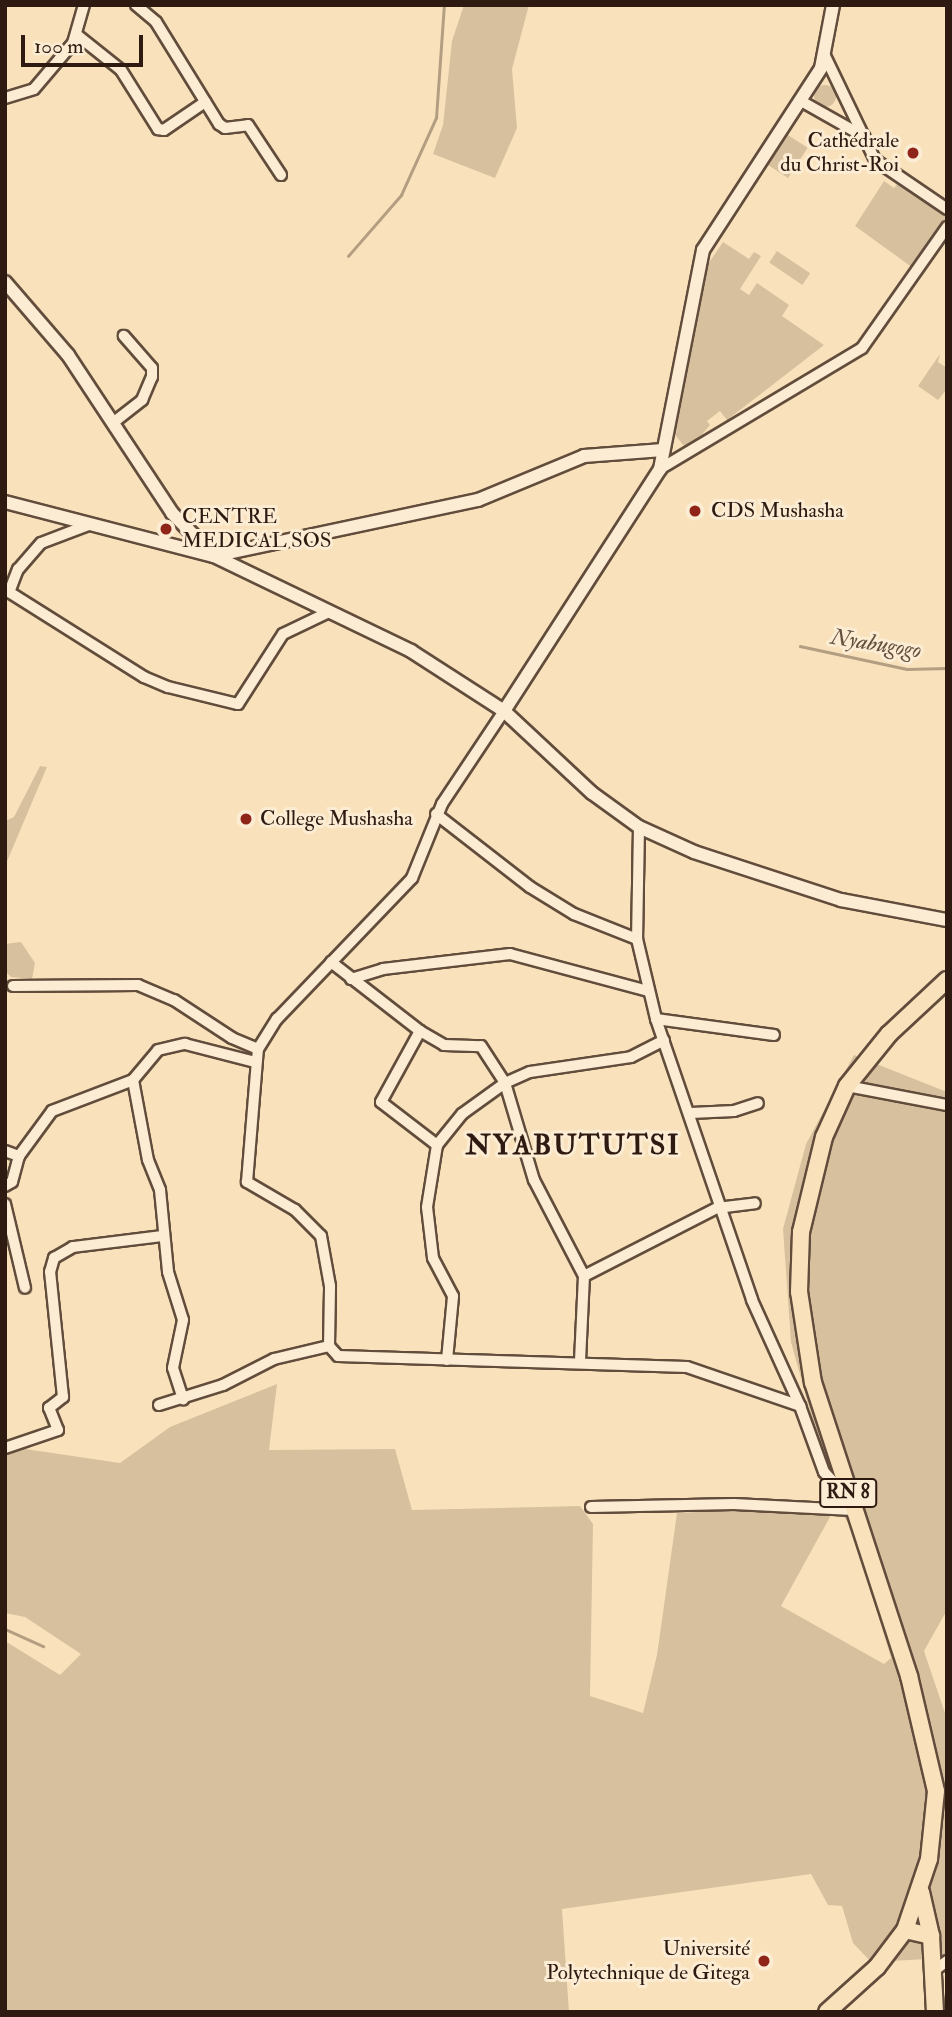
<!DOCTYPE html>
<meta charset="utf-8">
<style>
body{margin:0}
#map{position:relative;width:952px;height:2017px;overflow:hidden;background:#f9e2bb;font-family:"IM FELL Double Pica",serif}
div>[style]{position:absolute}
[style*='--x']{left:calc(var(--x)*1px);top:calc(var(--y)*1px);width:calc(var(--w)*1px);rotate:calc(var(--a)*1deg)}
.green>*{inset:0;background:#d7c09e;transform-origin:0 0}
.round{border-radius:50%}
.stream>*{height:2.5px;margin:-1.25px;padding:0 1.25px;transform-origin:1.25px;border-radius:1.25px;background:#b49e81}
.roads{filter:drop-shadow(2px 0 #624c3c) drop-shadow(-2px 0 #624c3c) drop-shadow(0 2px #624c3c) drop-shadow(0 -2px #624c3c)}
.minor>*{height:10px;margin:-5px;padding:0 5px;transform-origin:5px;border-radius:5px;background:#fbecd3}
.tertiary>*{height:12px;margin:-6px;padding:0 6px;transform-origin:6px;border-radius:6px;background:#fbecd3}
.primary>*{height:16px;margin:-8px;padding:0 8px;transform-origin:8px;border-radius:8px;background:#f9e2bb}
.dots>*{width:19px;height:19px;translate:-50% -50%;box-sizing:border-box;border:4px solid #fbecd3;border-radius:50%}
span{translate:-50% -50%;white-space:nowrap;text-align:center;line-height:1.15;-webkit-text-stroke:6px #fbecd3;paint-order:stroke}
.shield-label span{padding:2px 5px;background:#fbecd3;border:2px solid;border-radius:5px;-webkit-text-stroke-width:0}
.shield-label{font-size:19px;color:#2f1a11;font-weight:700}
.poi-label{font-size:21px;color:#2f1a11}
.right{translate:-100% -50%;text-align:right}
.left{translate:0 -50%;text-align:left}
.water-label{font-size:23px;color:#644f3e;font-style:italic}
.district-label{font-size:28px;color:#2f1a11;font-weight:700;letter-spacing:2px}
.frame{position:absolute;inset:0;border:7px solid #2f1a11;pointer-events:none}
.scale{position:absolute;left:21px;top:35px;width:122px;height:32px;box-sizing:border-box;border:4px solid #2f1a11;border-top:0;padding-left:9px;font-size:21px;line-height:24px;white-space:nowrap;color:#2f1a11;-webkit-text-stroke:5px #fbecd3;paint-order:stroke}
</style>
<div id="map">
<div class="green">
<i style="clip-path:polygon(464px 5px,529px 5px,512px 69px,517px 128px,495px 178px,433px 154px,443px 125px,452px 41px)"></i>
<i class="round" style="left:814px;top:85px;width:22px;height:22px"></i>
<i style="left:785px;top:133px;width:27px;height:36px;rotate:33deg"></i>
<i style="clip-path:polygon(884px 181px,894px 188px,898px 183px,947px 215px,913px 268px,855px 226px)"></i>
<i style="clip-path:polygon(723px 242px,749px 259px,754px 252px,761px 256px,740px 289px,749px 295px,757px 283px,789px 305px,782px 316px,824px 345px,727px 420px,720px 411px,707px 421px,710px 425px,694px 444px,683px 445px,673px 432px,706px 267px)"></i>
<i style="left:777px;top:251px;width:40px;height:14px;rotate:34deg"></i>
<i style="clip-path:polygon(940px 354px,938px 362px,947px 368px,947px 389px,938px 400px,918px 386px)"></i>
<i style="clip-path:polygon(40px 766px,47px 767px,5px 866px,5px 821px,14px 817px)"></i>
<i style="clip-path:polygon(21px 942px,35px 963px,32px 979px,11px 977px,5px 971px,5px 944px)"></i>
<i style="clip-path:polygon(evenodd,854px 1055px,947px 1092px,947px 1610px,924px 1651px,947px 1719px,947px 1958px,871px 1962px,853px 1943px,842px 1906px,828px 1905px,811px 1874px,562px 1909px,569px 2012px,5px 2012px,5px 1641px,60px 1675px,81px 1654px,25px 1617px,5px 1613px,5px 1446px,120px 1463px,170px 1427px,277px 1384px,269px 1450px,395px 1449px,412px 1510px,580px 1506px,593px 1524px,590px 1696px,643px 1713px,657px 1655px,677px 1513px,836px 1505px,791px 1342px,783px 1229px,806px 1144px,854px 1055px,836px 1506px,852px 1528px,891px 1658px,884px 1664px,781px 1606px,836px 1506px)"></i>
</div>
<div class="stream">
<i style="--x:348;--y:256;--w:81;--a:-49"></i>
<i style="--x:401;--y:195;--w:85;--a:-65.6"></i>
<i style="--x:436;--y:118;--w:113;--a:-86"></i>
<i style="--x:800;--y:646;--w:109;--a:12.1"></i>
<i style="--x:907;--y:669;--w:40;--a:-1.4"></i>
<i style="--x:5;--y:1629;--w:42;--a:24.1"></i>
</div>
<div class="roads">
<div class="minor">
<i style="--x:136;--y:5;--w:26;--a:40"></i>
<i style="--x:156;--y:22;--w:120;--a:58.3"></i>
<i style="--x:219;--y:124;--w:7;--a:34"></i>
<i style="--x:225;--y:128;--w:23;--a:-7"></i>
<i style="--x:248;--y:125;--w:60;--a:56.6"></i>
<i style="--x:77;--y:35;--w:56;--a:38.5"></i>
<i style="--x:121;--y:70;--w:70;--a:57.9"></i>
<i style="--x:158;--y:129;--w:6;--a:9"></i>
<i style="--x:164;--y:130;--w:50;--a:-34.3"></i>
<i style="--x:825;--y:56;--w:115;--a:64.3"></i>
<i style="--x:875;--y:160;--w:87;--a:34.2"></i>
<i style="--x:5;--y:98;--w:30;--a:-17"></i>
<i style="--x:34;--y:89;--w:60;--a:-49.7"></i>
<i style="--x:73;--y:43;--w:40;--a:-74"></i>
<i style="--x:801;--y:101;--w:73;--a:29.4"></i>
<i style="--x:114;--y:422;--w:36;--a:-38"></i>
<i style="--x:142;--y:400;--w:25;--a:-67"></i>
<i style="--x:152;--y:377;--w:9;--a:-90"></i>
<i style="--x:152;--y:368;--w:43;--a:-131.2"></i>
<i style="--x:660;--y:469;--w:235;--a:-30.9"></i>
<i style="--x:862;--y:348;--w:148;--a:-54.9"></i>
<i style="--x:91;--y:524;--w:53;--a:159.2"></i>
<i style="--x:41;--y:543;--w:35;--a:131"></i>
<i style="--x:18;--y:569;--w:25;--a:111"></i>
<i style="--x:9;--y:592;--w:160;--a:32.2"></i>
<i style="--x:144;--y:677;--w:26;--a:23"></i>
<i style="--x:168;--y:687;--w:72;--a:13.7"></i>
<i style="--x:238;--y:704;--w:83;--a:-57.3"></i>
<i style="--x:283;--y:634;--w:51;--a:-25.6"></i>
<i style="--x:436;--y:814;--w:119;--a:37.8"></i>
<i style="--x:530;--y:887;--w:52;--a:31.5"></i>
<i style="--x:574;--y:914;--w:68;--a:21.6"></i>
<i style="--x:639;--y:827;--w:112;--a:91"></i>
<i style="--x:637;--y:939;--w:82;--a:76.6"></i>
<i style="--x:656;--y:1019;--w:297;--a:71.1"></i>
<i style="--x:752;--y:1300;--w:116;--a:65.6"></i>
<i style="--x:331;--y:962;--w:113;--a:37.8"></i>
<i style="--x:420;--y:1031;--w:81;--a:118.8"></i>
<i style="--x:381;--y:1102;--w:71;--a:37.5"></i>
<i style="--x:351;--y:979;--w:34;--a:-17"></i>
<i style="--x:383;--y:969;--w:128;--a:-6.7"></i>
<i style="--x:510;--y:954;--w:143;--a:15"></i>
<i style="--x:13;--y:986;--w:125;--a:-0.5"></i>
<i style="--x:138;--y:985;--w:39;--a:23"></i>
<i style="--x:174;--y:1000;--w:69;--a:33.2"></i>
<i style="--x:232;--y:1038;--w:28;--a:23"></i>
<i style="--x:656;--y:1019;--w:119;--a:7.7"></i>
<i style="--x:420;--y:1031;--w:28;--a:30"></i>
<i style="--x:444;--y:1045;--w:37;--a:2"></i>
<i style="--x:481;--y:1046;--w:44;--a:57"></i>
<i style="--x:505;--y:1083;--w:101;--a:73.4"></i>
<i style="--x:534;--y:1180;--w:108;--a:62.5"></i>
<i style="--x:584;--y:1276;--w:85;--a:92.7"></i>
<i style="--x:133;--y:1080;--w:81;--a:79.4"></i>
<i style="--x:148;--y:1160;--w:32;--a:68"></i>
<i style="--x:160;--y:1190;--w:82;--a:84.4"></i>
<i style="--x:168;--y:1272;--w:50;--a:72.6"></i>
<i style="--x:183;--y:1320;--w:49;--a:101.8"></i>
<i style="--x:173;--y:1368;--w:33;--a:72"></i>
<i style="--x:847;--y:1086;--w:102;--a:10.8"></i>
<i style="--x:691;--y:1113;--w:43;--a:-2.7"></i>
<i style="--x:734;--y:1111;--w:25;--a:-18"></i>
<i style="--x:5;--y:1151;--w:15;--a:20"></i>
<i style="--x:5;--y:1186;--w:8;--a:-30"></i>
<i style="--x:12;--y:1182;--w:27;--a:-75"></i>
<i style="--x:19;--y:1156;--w:56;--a:-53.7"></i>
<i style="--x:52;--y:1111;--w:87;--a:-20.9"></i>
<i style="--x:133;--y:1080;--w:39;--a:-50"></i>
<i style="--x:158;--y:1050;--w:28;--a:-13"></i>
<i style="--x:185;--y:1044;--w:72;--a:14.4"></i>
<i style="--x:5;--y:1204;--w:86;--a:76.6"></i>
<i style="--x:584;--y:1276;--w:149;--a:-27.1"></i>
<i style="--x:717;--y:1208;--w:38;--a:-7"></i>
<i style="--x:329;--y:1346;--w:13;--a:48"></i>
<i style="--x:338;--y:1356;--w:349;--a:1.8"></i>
<i style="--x:687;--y:1367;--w:120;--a:19"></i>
<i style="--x:800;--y:1406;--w:70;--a:70"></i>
<i style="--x:824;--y:1472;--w:38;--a:47"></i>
<i style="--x:447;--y:1360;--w:64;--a:-84.6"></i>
<i style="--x:453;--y:1296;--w:43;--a:-117.8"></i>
<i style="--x:433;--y:1258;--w:51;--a:-96.7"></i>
<i style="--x:427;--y:1207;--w:63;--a:-80.8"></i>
<i style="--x:437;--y:1145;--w:40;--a:-51"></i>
<i style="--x:462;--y:1114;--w:53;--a:-35.8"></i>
<i style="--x:505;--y:1083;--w:27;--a:-24"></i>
<i style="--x:530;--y:1072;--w:102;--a:-8.4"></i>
<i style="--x:631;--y:1057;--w:37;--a:-27"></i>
<i style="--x:159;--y:1405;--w:67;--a:-17.4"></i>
<i style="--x:223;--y:1385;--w:57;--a:-27"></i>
<i style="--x:274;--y:1359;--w:57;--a:-13.3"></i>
<i style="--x:329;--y:1346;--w:60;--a:-89"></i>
<i style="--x:330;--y:1286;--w:51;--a:-100.2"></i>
<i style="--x:321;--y:1236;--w:37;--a:-135"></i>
<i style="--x:295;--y:1210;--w:56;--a:-149.7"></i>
<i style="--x:247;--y:1182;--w:133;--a:-85.3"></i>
<i style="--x:258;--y:1049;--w:36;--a:-58"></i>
<i style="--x:277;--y:1019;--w:195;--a:-46.2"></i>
<i style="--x:412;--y:878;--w:80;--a:-67.9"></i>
<i style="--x:442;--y:804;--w:112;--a:-56.3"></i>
<i style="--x:5;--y:1448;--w:56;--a:-18.8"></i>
<i style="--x:58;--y:1430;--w:24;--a:-112"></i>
<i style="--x:49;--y:1408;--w:18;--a:-38"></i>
<i style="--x:63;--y:1397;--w:126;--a:-95.9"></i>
<i style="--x:50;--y:1272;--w:15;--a:-74"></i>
<i style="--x:54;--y:1258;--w:22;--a:-30"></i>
<i style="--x:73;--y:1247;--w:91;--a:-7"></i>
<i style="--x:591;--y:1507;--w:143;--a:-1.2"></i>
<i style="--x:734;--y:1504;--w:119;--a:2.9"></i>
<i style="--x:935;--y:1970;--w:15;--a:-37"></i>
</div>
<div class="tertiary">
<i style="--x:5;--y:282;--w:96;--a:49.2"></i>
<i style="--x:68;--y:355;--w:189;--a:56.6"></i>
<i style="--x:172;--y:513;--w:60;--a:45.7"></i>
<i style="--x:214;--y:556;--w:270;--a:-12"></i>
<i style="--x:478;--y:500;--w:115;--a:-22.5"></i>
<i style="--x:584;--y:456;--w:79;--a:-4.3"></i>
<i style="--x:5;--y:502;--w:216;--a:14.5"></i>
<i style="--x:214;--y:556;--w:219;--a:25.7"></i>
<i style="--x:411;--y:651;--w:111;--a:32.8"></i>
<i style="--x:504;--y:711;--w:120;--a:43"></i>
<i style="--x:592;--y:793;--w:58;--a:35.9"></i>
<i style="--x:639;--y:827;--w:60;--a:24.4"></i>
<i style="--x:694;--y:852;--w:155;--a:18.1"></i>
<i style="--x:841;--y:900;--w:108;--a:10.7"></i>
<i style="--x:504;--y:711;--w:288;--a:-57.2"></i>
<i style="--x:660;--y:469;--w:223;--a:-78.9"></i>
<i style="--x:703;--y:250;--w:217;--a:-57"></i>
<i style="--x:821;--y:68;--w:64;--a:-79.2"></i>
</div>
<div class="primary">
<i style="--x:921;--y:1892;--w:45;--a:77.2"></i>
<i style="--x:905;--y:1930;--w:27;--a:13"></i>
<i style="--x:931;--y:1936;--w:76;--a:87"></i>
<i style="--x:827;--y:2012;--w:67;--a:-42"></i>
<i style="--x:877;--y:1967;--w:46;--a:-52.9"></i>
<i style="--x:905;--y:1930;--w:75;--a:-71.3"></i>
<i style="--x:929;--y:1859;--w:68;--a:-84.1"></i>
<i style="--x:936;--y:1791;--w:118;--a:-103.2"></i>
<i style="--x:909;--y:1676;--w:308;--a:-108.1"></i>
<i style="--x:813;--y:1383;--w:92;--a:-98.7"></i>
<i style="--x:799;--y:1292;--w:60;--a:-88.1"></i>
<i style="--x:801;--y:1232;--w:98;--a:-76.4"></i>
<i style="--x:824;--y:1137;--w:56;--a:-65.7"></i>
<i style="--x:847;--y:1086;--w:67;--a:-51.1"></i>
<i style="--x:889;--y:1034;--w:79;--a:-43"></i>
</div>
</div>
<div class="dots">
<i style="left:913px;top:153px;background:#8f2418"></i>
<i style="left:695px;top:511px;background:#8f2418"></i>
<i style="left:166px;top:529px;background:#8f2418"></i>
<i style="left:246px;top:819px;background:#8f2418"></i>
<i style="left:764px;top:1961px;background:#8f2418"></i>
</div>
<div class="shield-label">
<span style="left:848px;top:1493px">RN 8</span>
</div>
<div class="poi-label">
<span class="right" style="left:899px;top:153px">Cathédrale<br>du Christ-Roi</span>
<span class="left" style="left:711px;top:511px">CDS Mushasha</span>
<span class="left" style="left:182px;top:529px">CENTRE<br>MEDICAL SOS</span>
<span class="left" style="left:260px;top:819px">College Mushasha</span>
<span class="right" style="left:750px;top:1961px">Université<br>Polytechnique de Gitega</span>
</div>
<div class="water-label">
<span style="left:876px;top:644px;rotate:9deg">Nyabugogo</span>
</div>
<div class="district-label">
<span style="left:573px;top:1146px">NYABUTUTSI</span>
</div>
<div class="frame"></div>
<div class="scale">100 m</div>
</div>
